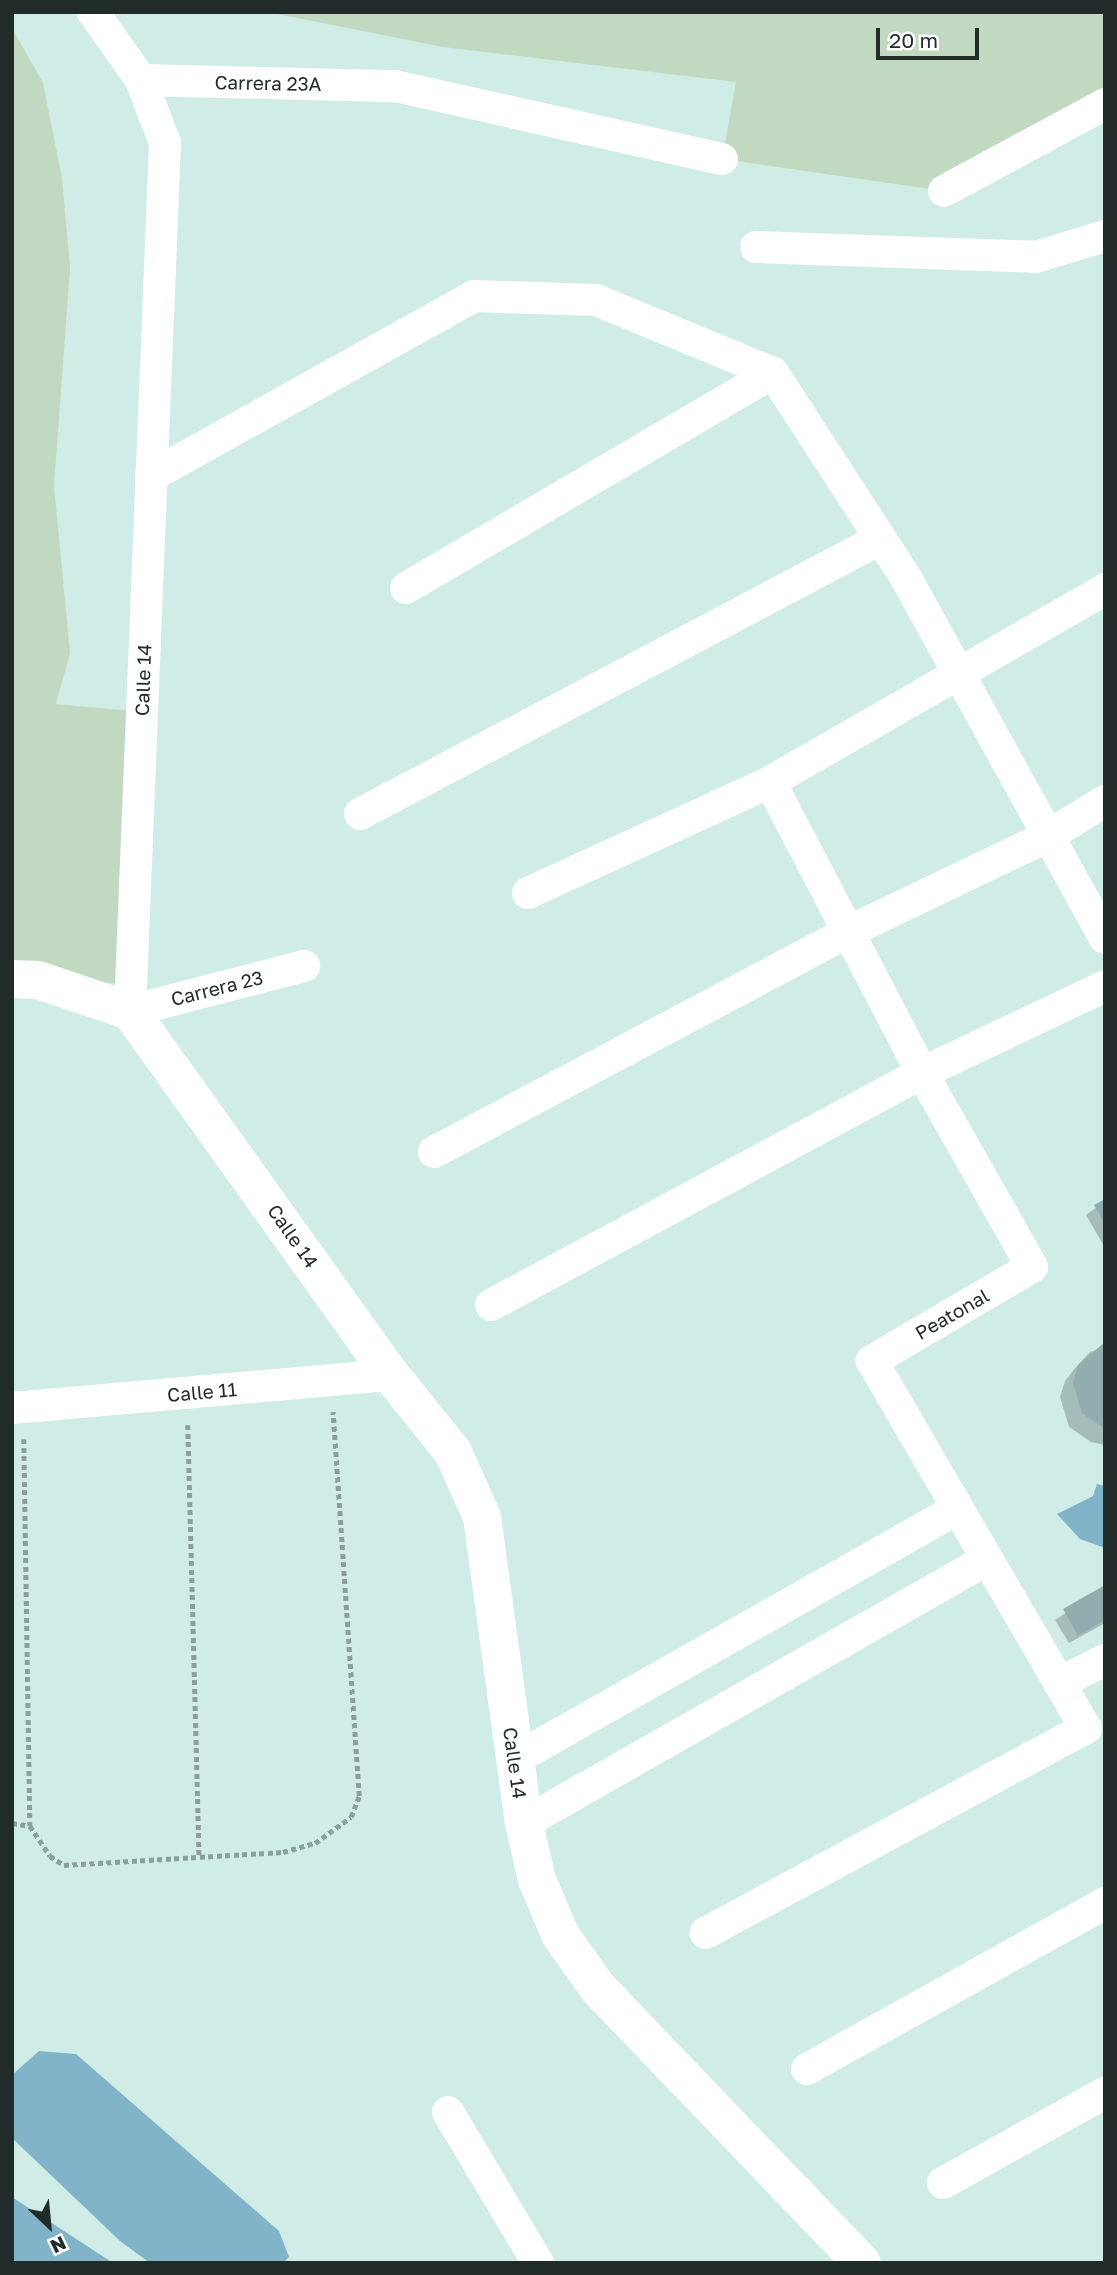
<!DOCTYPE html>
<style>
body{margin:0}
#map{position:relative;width:1117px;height:2275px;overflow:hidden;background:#cfece6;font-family:"Golos Text",sans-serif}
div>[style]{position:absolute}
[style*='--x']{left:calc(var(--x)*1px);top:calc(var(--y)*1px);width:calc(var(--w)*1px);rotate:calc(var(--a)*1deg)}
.green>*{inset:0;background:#c2d9c1}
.water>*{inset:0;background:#81b4c8}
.shadow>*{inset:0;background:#0003}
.building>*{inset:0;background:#91adaf}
.path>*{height:4.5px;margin-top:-2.25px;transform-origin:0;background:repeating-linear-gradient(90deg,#8aa09c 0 5px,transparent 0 8.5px)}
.street>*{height:32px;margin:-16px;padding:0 16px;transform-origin:16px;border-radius:16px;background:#fff}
.secondary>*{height:38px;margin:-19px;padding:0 19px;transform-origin:19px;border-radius:19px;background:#fff}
span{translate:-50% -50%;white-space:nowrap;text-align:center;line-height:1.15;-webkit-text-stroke:7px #fff;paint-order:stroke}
.street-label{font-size:19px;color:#212c2a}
.frame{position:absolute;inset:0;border:14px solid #212c2a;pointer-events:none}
.north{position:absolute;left:14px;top:2191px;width:70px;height:70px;-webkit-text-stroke:5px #fff;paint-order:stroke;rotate:154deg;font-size:19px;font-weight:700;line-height:28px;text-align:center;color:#212c2a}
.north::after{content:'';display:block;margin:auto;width:24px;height:32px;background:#212c2a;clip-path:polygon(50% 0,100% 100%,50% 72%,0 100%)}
.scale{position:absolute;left:876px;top:28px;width:103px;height:32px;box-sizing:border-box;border:4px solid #212c2a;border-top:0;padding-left:9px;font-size:21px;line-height:24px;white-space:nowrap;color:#212c2a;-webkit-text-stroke:5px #fff;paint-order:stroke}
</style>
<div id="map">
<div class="green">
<i style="clip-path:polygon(267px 12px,1105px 12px,1105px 106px,944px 191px,722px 159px,736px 82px,443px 47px)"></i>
<i style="clip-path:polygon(12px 28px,43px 83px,62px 178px,70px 268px,54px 486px,70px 653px,56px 704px,142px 712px,131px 984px,12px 978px)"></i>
</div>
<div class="water">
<i style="clip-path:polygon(1097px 1484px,1105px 1486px,1105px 1548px,1080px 1539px,1057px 1514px,1093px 1496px)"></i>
<i style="clip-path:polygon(39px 2051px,76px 2054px,279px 2231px,289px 2257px,283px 2263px,150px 2263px,120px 2241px,12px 2138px,12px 2075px)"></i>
<i style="clip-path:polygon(12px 2197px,113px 2263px,12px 2263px)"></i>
</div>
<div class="shadow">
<i style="clip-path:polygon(1105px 1201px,1105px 1248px,1086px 1215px)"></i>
<i style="clip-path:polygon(1105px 1347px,1105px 1445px,1091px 1442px,1069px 1427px,1060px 1397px,1065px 1381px,1076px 1367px,1090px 1352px)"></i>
<i style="clip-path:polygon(1105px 1587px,1105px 1623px,1069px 1643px,1055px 1620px)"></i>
</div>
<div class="building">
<i style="clip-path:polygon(1105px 1199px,1105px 1224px,1094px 1205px)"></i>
<i style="clip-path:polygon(1105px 1342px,1105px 1429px,1082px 1413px,1073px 1383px,1078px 1365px)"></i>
<i style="clip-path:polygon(1105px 1585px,1105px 1620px,1078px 1636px,1063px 1609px)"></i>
</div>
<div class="path">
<i style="--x:188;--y:1425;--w:432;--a:88.5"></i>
<i style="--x:24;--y:1439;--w:387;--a:89.1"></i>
<i style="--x:30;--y:1826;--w:36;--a:56"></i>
<i style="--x:50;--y:1856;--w:17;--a:33"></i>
<i style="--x:64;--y:1865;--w:219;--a:-3.4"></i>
<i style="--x:283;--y:1852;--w:33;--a:-16"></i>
<i style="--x:315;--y:1843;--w:44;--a:-35.8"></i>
<i style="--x:351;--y:1817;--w:22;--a:-69"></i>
<i style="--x:359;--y:1796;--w:385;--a:-93.9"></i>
<i style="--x:12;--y:1823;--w:18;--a:9"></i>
</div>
<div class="street">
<i style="--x:93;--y:12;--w:83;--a:54.8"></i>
<i style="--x:141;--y:80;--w:67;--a:69.1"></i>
<i style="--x:165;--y:143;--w:869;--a:92.31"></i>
<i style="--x:130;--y:1011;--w:180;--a:-14.5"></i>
<i style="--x:141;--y:80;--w:254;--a:1.4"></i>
<i style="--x:395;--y:86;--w:335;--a:12.6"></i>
<i style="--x:944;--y:191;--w:183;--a:-28.4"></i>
<i style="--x:756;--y:247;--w:280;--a:2"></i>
<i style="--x:1036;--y:257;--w:72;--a:-16.9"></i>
<i style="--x:151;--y:476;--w:370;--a:-29.1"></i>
<i style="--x:474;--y:296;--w:122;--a:1.9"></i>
<i style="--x:596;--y:300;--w:191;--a:22.4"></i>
<i style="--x:773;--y:373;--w:244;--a:57"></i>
<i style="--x:906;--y:578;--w:411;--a:61.1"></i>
<i style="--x:406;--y:588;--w:425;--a:-30.4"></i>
<i style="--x:770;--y:782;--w:387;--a:-29.9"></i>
<i style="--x:360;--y:814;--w:588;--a:-27.87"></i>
<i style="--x:528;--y:893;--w:266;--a:-24.6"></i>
<i style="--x:770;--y:782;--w:328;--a:62.4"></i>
<i style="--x:922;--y:1073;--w:223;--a:60.4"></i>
<i style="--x:1032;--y:1267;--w:186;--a:149.6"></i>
<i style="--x:872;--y:1361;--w:425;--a:59.8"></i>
<i style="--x:1086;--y:1728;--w:432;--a:151.7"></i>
<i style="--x:434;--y:1152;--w:469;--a:-28"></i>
<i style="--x:848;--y:932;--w:222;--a:-25.6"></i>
<i style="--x:1048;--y:836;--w:67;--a:-31.6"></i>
<i style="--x:491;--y:1305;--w:489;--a:-28.3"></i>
<i style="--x:922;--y:1073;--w:203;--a:-25.4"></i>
<i style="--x:12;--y:1408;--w:380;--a:-5"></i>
<i style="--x:1059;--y:1683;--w:51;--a:-26.6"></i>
<i style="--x:515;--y:1759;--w:508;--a:-29.49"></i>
<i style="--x:524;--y:1823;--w:532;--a:-29.65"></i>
<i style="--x:807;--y:2069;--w:341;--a:-29.1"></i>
<i style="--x:448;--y:2112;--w:176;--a:59.2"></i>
<i style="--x:943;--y:2183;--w:185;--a:-29.1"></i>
</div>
<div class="secondary">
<i style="--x:12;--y:979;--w:26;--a:2"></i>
<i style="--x:38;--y:980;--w:97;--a:18.6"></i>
<i style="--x:130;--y:1011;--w:448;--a:54.4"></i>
<i style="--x:391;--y:1375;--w:99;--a:51.2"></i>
<i style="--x:453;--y:1452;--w:71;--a:66"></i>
<i style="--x:482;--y:1517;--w:309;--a:82.2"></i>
<i style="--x:524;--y:1823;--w:58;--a:77.2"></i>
<i style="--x:537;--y:1880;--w:61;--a:66.8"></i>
<i style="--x:561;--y:1936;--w:64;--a:54.6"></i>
<i style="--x:598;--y:1988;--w:381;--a:46.2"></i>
</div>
<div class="street-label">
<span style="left:268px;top:83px;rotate:1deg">Carrera 23A</span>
<span style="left:143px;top:680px;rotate:-88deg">Calle 14</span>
<span style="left:217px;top:988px;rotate:-14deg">Carrera 23</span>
<span style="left:293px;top:1236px;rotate:55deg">Calle 14</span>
<span style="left:952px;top:1314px;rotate:-30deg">Peatonal</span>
<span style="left:202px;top:1392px;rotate:-5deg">Calle 11</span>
<span style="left:515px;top:1763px;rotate:82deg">Calle 14</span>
</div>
<div class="frame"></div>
<div class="north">N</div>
<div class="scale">20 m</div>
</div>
